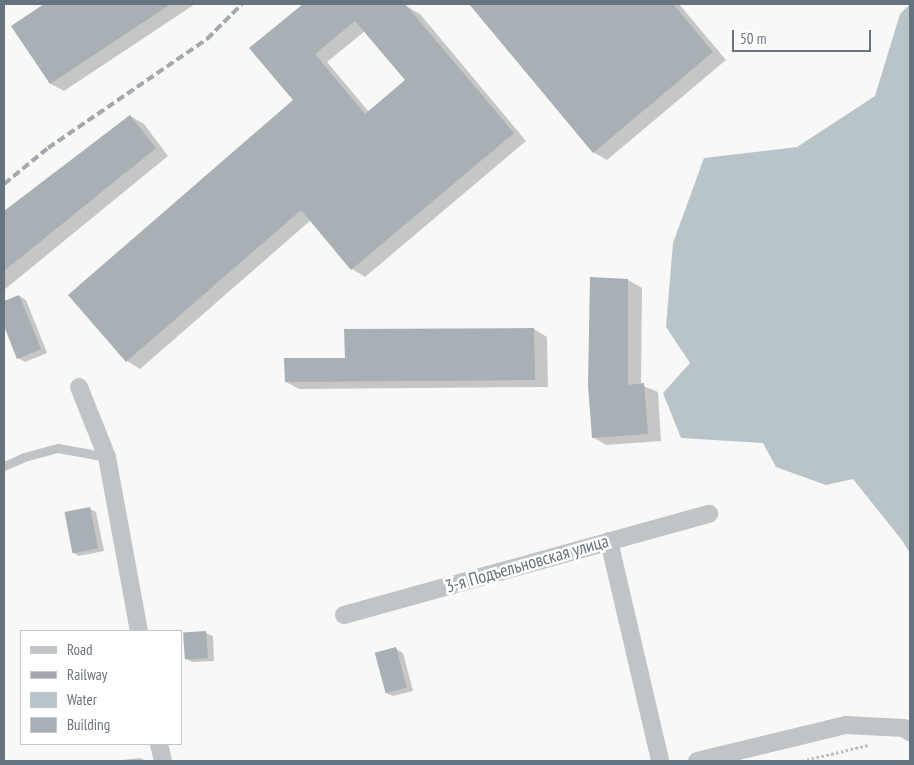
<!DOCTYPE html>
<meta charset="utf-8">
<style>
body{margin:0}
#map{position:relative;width:914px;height:765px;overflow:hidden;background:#f8f8f6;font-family:"PT Sans Narrow",sans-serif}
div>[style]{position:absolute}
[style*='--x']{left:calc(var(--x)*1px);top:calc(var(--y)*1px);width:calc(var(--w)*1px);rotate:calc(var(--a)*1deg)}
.water>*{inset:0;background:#b9c4c8}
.shadow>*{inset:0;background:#0003}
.building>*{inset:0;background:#a8afb5;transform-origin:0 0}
.path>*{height:3px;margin-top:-1.5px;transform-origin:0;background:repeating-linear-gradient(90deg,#babdbf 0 2.5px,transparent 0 5px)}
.lane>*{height:9px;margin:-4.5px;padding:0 4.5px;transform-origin:4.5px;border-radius:4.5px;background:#c0c4c7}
.street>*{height:18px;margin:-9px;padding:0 9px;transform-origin:9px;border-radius:9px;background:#c0c4c7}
.rail>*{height:4px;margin-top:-2px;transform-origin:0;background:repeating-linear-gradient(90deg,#a2a8ad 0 8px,transparent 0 12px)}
span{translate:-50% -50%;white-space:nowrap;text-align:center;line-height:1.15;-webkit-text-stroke:5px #fff;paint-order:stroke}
.street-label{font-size:18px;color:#66747f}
.frame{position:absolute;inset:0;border:5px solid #66747f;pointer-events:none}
.legend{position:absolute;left:20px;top:630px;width:162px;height:115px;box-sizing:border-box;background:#fff;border:1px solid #c2c7cc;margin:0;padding:6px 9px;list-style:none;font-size:15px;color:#66747f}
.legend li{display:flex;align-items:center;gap:10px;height:25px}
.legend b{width:25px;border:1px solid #c2c7cc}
.scale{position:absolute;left:732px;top:30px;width:139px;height:22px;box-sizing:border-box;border:2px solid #66747f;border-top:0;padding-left:6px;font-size:15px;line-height:18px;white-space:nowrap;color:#66747f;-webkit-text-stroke:4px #fff;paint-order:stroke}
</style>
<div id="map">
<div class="water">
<i style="clip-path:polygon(910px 4px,910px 553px,901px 539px,853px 479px,826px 485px,776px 467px,763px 443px,681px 438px,663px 393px,690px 363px,666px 327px,673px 243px,704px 158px,797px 147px,875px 96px,900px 14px)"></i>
</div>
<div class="shadow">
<i style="clip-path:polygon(46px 4px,195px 4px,64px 91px,51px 84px,13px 26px)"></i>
<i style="clip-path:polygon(evenodd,305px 4px,400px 4px,404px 8px,406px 6px,420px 14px,526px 141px,365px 277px,352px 269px,311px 220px,140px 369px,127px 361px,294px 101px,251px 48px,305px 4px,365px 31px,407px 81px,369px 112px,327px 62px,365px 31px)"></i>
<i style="clip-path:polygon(470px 4px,679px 4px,726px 60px,607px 160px,593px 152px)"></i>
<i style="clip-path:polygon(130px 116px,144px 124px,168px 156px,4px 290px,4px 213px)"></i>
<i style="clip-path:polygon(592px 278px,628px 280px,642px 288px,641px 385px,658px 392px,661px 441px,606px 445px,593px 437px)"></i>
<i style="clip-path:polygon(19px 296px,26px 300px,47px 353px,25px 362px,18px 358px,4px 323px,4px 302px)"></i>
<i style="clip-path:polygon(534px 329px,547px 337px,548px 387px,299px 389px,286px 382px,346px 359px)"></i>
<i style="clip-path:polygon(90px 509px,96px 512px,104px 551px,79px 556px,72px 552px)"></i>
<i style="clip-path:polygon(206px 633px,213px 636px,214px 661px,192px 662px,185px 658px,184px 634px)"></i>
<i style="clip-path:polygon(396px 649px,403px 653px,413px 691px,393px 696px,386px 693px)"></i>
<i style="clip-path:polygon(140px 758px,146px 761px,112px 761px)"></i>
</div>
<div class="building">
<i style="clip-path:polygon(44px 4px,171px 4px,50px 84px,11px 26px)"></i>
<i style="clip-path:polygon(evenodd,303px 4px,405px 4px,514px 133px,351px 270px,301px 210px,126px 362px,68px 295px,293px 100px,249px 48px,303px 4px,355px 21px,405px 80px,365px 114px,315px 54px,355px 21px)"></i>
<i style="clip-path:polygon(469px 4px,673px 4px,713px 52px,593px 153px)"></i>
<i style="clip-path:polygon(130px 115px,156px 148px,4px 271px,4px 211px)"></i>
<i style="clip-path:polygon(590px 277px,628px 279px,628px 385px,644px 383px,648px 434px,592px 438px,588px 385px)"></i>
<i style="clip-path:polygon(19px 295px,41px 349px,17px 359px,4px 326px,4px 301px)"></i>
<i style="clip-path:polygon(534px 328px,535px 380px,285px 382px,284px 358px,345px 358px,344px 329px)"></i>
<i style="left:90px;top:507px;width:42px;height:26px;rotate:79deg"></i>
<i style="left:206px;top:631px;width:27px;height:23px;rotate:86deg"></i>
<i style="left:396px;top:647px;width:42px;height:22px;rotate:75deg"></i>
</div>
<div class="path">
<i style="--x:802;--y:761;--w:68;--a:-13.6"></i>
</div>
<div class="lane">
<i style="--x:4;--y:466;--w:22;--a:-24"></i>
<i style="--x:24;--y:457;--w:35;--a:-15"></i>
<i style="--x:58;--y:448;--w:50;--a:10.4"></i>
</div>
<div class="street">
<i style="--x:79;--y:387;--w:75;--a:68.2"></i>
<i style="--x:107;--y:457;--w:177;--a:79.6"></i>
<i style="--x:609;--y:541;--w:226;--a:76.9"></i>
<i style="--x:344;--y:615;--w:379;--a:-15.5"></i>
<i style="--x:159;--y:744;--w:17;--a:77"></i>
<i style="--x:697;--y:761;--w:153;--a:-13.6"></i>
<i style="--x:846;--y:725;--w:58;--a:3"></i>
<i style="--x:904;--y:728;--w:7;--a:34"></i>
</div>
<div class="rail">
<i style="--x:4;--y:184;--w:57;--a:-39.3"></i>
<i style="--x:48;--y:148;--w:193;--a:-34.4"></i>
<i style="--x:207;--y:39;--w:49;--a:-45"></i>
</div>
<div class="street-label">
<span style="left:527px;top:564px;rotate:-16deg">3-я Подъельновская улица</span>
</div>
<div class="frame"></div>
<ul class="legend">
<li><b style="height:6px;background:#c0c4c7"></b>Road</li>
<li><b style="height:6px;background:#a2a8ad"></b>Railway</li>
<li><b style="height:14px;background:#b9c4c8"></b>Water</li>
<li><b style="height:14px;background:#a8afb5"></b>Building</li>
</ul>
<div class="scale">50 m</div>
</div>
